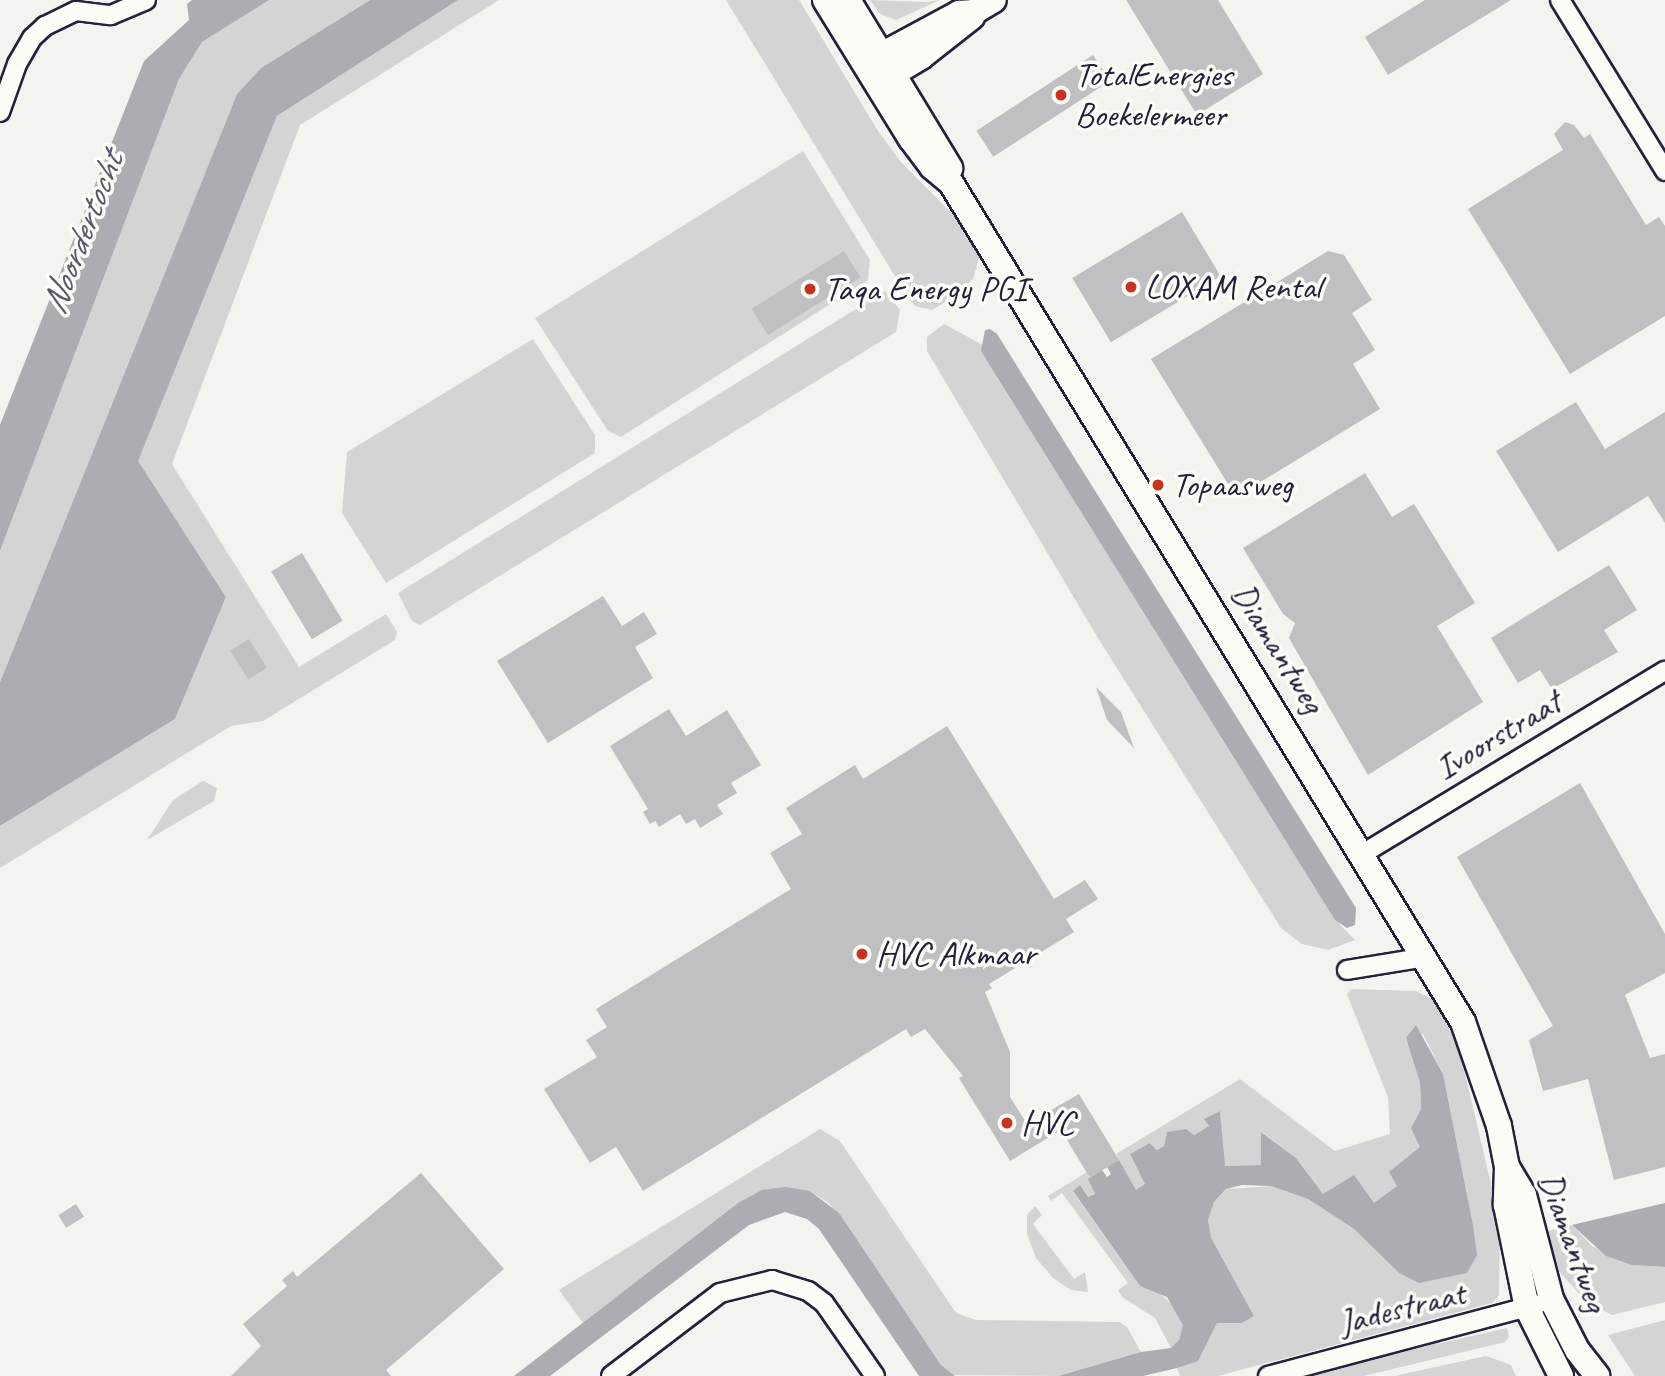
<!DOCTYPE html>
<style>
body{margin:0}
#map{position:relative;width:1665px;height:1376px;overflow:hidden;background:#f4f3ef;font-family:Caveat,sans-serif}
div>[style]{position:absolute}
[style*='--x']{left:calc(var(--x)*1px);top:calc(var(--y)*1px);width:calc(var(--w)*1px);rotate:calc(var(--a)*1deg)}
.green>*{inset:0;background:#d5d4d5}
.water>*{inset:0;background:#acacb2}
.building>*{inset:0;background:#c0bfc2;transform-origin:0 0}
.roads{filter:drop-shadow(2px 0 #22223b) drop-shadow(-2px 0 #22223b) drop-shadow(0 2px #22223b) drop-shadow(0 -2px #22223b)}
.street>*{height:18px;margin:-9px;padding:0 9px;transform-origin:9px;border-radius:9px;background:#fdfcf7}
.secondary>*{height:24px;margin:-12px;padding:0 12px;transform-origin:12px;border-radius:12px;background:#fdfcf7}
.dots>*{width:19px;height:19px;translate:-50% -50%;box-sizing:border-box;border:4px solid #fdfcf7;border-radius:50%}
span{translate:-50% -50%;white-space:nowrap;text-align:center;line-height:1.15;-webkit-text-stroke:7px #fdfcf7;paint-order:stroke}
.poi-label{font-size:35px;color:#22223b}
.left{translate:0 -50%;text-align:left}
.street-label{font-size:35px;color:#22223b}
.water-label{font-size:37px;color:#59596b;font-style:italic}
</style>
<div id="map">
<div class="green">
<i style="clip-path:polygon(269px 0,370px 0,261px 68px,237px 94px,0 682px,0 551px,179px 79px,202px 42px)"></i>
<i style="clip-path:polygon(458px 0,499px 0,300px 125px,172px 464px,299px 667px,386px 614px,397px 632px,395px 640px,263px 721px,231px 726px,0 868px,0 826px,175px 719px,226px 597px,137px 461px,277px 116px)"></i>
<i style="clip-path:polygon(726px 0,799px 0,878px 131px,901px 162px,961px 223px,980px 255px,973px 279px,955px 296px,932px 310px,915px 306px,909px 299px)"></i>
<i style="clip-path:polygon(870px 0,926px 2px,940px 0,896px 20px,880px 14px)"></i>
<i style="clip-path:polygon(803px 151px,870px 260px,868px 280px,621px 437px,608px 431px,535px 318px)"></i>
<i style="clip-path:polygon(885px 291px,900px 310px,896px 332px,420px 625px,412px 621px,398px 593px)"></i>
<i style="clip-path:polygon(944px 324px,981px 344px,1341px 926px,1355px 940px,1328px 950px,1302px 944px,1281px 928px,1101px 643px,927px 351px,927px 337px)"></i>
<i style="clip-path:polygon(533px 339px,595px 435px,595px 453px,386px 583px,342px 513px,347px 452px)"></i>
<i style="clip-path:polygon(203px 781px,217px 788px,214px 801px,147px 840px,173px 800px)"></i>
<i style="clip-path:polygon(1351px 989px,1416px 991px,1438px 1002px,1461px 1057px,1500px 1222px,1499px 1295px,1492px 1303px,1218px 1376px,1180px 1376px,1177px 1368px,1198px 1360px,1217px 1323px,1242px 1323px,1254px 1316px,1210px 1238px,1208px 1220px,1214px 1202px,1227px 1189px,1271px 1186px,1308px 1199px,1354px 1229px,1399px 1273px,1473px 1225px,1443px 1074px,1423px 1034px,1406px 1038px,1420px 1083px,1421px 1109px,1411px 1128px,1421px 1147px,1390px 1172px,1397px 1186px,1374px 1204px,1323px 1194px,1296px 1158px,1262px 1132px,1261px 1165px,1224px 1166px,1220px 1111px,1205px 1119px,1209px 1126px,1194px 1135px,1167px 1133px,1164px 1146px,1157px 1150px,1151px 1143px,1130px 1154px,1146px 1185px,1135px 1191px,1116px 1154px,1240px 1079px,1335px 1151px,1390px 1134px,1388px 1097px,1347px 994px)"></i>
<i style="clip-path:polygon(820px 1129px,840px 1141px,956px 1313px,976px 1320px,1119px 1322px,1127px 1327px,1141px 1352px,1058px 1376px,953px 1375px,941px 1365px,830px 1204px,810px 1191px,738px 1203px,583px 1323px,559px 1290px)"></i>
<i style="clip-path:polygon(1087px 1172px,1095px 1194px,1088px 1197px,1073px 1192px,1140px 1286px,1154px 1289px,1177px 1308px,1183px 1325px,1179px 1340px,1171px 1348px,1155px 1318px,1122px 1297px,1118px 1290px,1128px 1283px,1062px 1193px,1051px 1201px,1048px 1196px)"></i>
<i style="clip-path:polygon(1035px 1206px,1042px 1215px,1033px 1224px,1074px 1279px,1085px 1272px,1088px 1292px,1071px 1290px,1053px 1278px,1036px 1258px,1027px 1234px,1027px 1215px)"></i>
<i style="clip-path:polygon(1572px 1225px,1592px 1246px,1632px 1265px,1665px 1267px,1665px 1302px,1612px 1315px,1587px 1302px,1553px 1265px,1544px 1232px)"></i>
<i style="clip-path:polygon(1665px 1320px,1665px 1376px,1635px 1376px,1608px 1335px)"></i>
<i style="clip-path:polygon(1507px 1328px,1509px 1337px,1505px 1342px,1364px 1376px,1300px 1376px,1394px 1349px,1399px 1353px,1427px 1346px,1436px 1339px,1441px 1343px)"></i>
<i style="clip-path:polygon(1486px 1356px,1511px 1365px,1516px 1376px,1394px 1376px)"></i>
</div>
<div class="water">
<i style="clip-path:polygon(192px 0,269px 0,202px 42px,179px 79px,0 551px,0 425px,144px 61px,189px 20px,187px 4px)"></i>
<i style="clip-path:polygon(370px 0,458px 0,277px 116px,138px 461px,226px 597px,175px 719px,0 826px,0 682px,237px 94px,261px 68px)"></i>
<i style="clip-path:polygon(990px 329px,997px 334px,1356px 908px,1355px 925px,1347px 928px,1335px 920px,981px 351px,985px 330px)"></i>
<i style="clip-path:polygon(1416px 1025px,1443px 1074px,1473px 1225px,1477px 1255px,1467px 1273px,1419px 1283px,1399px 1273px,1354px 1229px,1308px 1199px,1271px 1186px,1242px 1185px,1226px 1189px,1214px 1202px,1208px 1220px,1211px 1238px,1254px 1316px,1242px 1323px,1217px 1323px,1198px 1361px,1177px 1368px,1143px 1376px,1058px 1376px,1141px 1352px,1171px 1348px,1179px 1340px,1183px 1325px,1167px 1297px,1140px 1286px,1073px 1191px,1080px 1185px,1088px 1197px,1095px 1194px,1088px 1179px,1102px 1170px,1107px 1177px,1111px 1174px,1107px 1167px,1119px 1160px,1136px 1190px,1145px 1184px,1130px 1154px,1150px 1143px,1157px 1150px,1164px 1146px,1167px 1132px,1186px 1129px,1194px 1135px,1209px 1126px,1204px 1119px,1220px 1111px,1225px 1166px,1261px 1165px,1261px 1132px,1296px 1158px,1323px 1194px,1354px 1175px,1374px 1203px,1397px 1186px,1389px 1172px,1420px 1147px,1411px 1128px,1421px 1109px,1420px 1083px,1406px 1038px)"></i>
<i style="clip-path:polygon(786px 1187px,810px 1191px,839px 1213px,941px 1365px,955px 1376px,919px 1376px,819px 1229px,807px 1219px,785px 1212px,749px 1225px,550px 1376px,514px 1376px,738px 1203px,762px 1190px)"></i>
<i style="clip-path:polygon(1665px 1203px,1665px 1267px,1632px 1265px,1606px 1256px,1572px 1225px)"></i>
</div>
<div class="building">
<i style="clip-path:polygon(1126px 0,1218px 0,1263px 74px,1197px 115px)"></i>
<i style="clip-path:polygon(1425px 0,1511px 0,1388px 75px,1365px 37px)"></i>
<i style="left:1093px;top:55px;width:31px;height:139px;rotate:57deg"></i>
<i style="clip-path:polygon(1565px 122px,1574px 125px,1584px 138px,1590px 134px,1646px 225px,1659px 217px,1665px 226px,1665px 316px,1570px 374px,1468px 209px,1563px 150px,1554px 134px)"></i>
<i style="left:1182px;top:212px;width:75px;height:128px;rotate:59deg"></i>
<i style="left:844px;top:251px;width:31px;height:109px;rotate:58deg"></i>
<i style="clip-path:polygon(1328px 251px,1344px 255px,1372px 300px,1352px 313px,1375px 350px,1353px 364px,1380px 409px,1236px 497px,1151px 359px)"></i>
<i style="clip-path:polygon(1576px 402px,1605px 449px,1665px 412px,1665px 523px,1648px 496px,1558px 552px,1496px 451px)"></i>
<i style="clip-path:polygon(1365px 473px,1392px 517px,1414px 504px,1475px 603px,1437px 626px,1483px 702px,1368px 775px,1289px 638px,1295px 623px,1283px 614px,1243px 548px)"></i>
<i style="left:302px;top:553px;width:79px;height:36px;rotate:59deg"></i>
<i style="clip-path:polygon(1609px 565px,1637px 610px,1604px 630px,1618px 652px,1552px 689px,1540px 670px,1518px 683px,1491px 638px)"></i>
<i style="clip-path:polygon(603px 596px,622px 626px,644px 612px,657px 634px,635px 647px,653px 678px,548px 743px,497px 661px)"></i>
<i style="left:249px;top:639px;width:34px;height:22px;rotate:58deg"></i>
<i style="clip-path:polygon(1096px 687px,1121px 712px,1134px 748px,1107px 720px)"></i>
<i style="clip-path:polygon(669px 709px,686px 736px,727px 710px,761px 765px,731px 783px,737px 793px,717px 805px,723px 814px,700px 828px,695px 819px,686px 824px,680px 814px,659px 827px,655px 821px,650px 824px,643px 812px,648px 809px,610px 746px)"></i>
<i style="clip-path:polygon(947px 726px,1054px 899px,1085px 880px,1098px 899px,1066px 919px,1074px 932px,989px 984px,992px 988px,985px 992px,1010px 1052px,1010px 1097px,1027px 1124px,1079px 1094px,1119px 1160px,1090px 1178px,1061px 1130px,1010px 1161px,959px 1078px,963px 1076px,925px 1029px,911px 1037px,906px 1029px,643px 1191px,616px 1147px,590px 1163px,544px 1089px,597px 1057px,586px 1040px,607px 1027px,596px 1009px,791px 889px,770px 853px,802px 834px,786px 808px,855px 765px,863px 779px)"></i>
<i style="clip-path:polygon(1580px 783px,1665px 934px,1665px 973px,1625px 995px,1650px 1058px,1665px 1054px,1665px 1167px,1614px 1180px,1588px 1079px,1543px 1091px,1529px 1040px,1553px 1026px,1457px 857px)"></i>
<i style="clip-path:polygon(421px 1173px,504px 1269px,386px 1370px,391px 1376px,231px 1376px,261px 1346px,243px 1324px,287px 1286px,282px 1280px,293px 1271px,297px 1277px)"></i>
<i style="left:76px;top:1204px;width:15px;height:21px;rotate:58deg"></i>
</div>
<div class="roads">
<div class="street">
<i style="--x:1560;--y:0;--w:201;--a:58.4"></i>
<i style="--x:0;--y:112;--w:51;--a:-70.5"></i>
<i style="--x:17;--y:64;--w:30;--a:-60"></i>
<i style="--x:32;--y:38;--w:18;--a:-43"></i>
<i style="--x:45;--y:26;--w:34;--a:-26"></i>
<i style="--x:76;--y:11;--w:35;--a:7"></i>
<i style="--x:111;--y:15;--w:38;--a:-23"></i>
<i style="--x:1364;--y:853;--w:352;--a:-31.2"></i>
<i style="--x:1347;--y:970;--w:80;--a:-9.3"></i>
<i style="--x:611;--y:1376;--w:137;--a:-37.3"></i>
<i style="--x:720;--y:1293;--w:54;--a:-14"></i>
<i style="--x:772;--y:1280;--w:38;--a:17"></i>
<i style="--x:808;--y:1291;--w:20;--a:37"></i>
<i style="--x:824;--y:1303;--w:89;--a:55.1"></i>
<i style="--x:1268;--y:1376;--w:279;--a:-14.9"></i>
</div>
<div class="secondary">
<i style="--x:825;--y:0;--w:163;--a:58.3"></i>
<i style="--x:911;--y:139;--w:35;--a:53"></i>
<i style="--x:932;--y:167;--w:25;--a:40"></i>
<i style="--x:951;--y:183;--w:983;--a:58.61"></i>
<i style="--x:1463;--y:1022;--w:110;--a:70.9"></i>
<i style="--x:1499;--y:1126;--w:42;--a:79"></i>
<i style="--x:1507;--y:1167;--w:38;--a:92"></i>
<i style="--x:1506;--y:1205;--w:105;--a:78.5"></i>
<i style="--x:1527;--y:1308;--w:76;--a:63.4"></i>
<i style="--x:848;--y:0;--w:197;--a:58.7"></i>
<i style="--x:873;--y:69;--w:16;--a:-60"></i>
<i style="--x:881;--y:55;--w:89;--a:-28.3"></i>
<i style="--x:959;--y:13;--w:15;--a:-4"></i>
<i style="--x:974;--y:12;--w:23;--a:-31"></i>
<i style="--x:877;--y:75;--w:16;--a:-4"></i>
<i style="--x:893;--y:74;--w:33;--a:-31"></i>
<i style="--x:921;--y:57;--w:65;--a:-38.1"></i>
<i style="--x:1507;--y:1167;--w:33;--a:59"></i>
<i style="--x:1524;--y:1195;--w:107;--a:75.4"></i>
<i style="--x:1551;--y:1299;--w:57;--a:63"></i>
<i style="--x:1577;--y:1350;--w:33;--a:52"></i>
</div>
</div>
<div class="dots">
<i style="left:1061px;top:95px;background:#c8321e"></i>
<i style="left:1131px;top:287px;background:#c8321e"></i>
<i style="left:810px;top:289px;background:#c8321e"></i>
<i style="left:1158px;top:485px;background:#c8321e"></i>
<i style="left:862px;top:954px;background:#c8321e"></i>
<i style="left:1007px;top:1123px;background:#c8321e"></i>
</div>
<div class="poi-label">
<span class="left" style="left:1075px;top:95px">TotalEnergies<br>Boekelermeer</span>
<span class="left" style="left:1145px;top:287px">LOXAM Rental</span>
<span class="left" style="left:824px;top:289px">Taqa Energy PGI</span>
<span class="left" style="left:1172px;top:485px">Topaasweg</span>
<span class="left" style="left:876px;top:954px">HVC Alkmaar</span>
<span class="left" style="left:1021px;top:1123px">HVC</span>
</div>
<div class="street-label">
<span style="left:1278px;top:648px;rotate:58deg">Diamantweg</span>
<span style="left:1498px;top:735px;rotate:-31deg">Ivoorstraat</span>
<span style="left:1573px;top:1242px;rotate:70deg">Diamantweg</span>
<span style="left:1402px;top:1308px;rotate:-14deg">Jadestraat</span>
</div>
<div class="water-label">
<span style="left:82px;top:233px;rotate:-69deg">Noordertocht</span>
</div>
</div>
